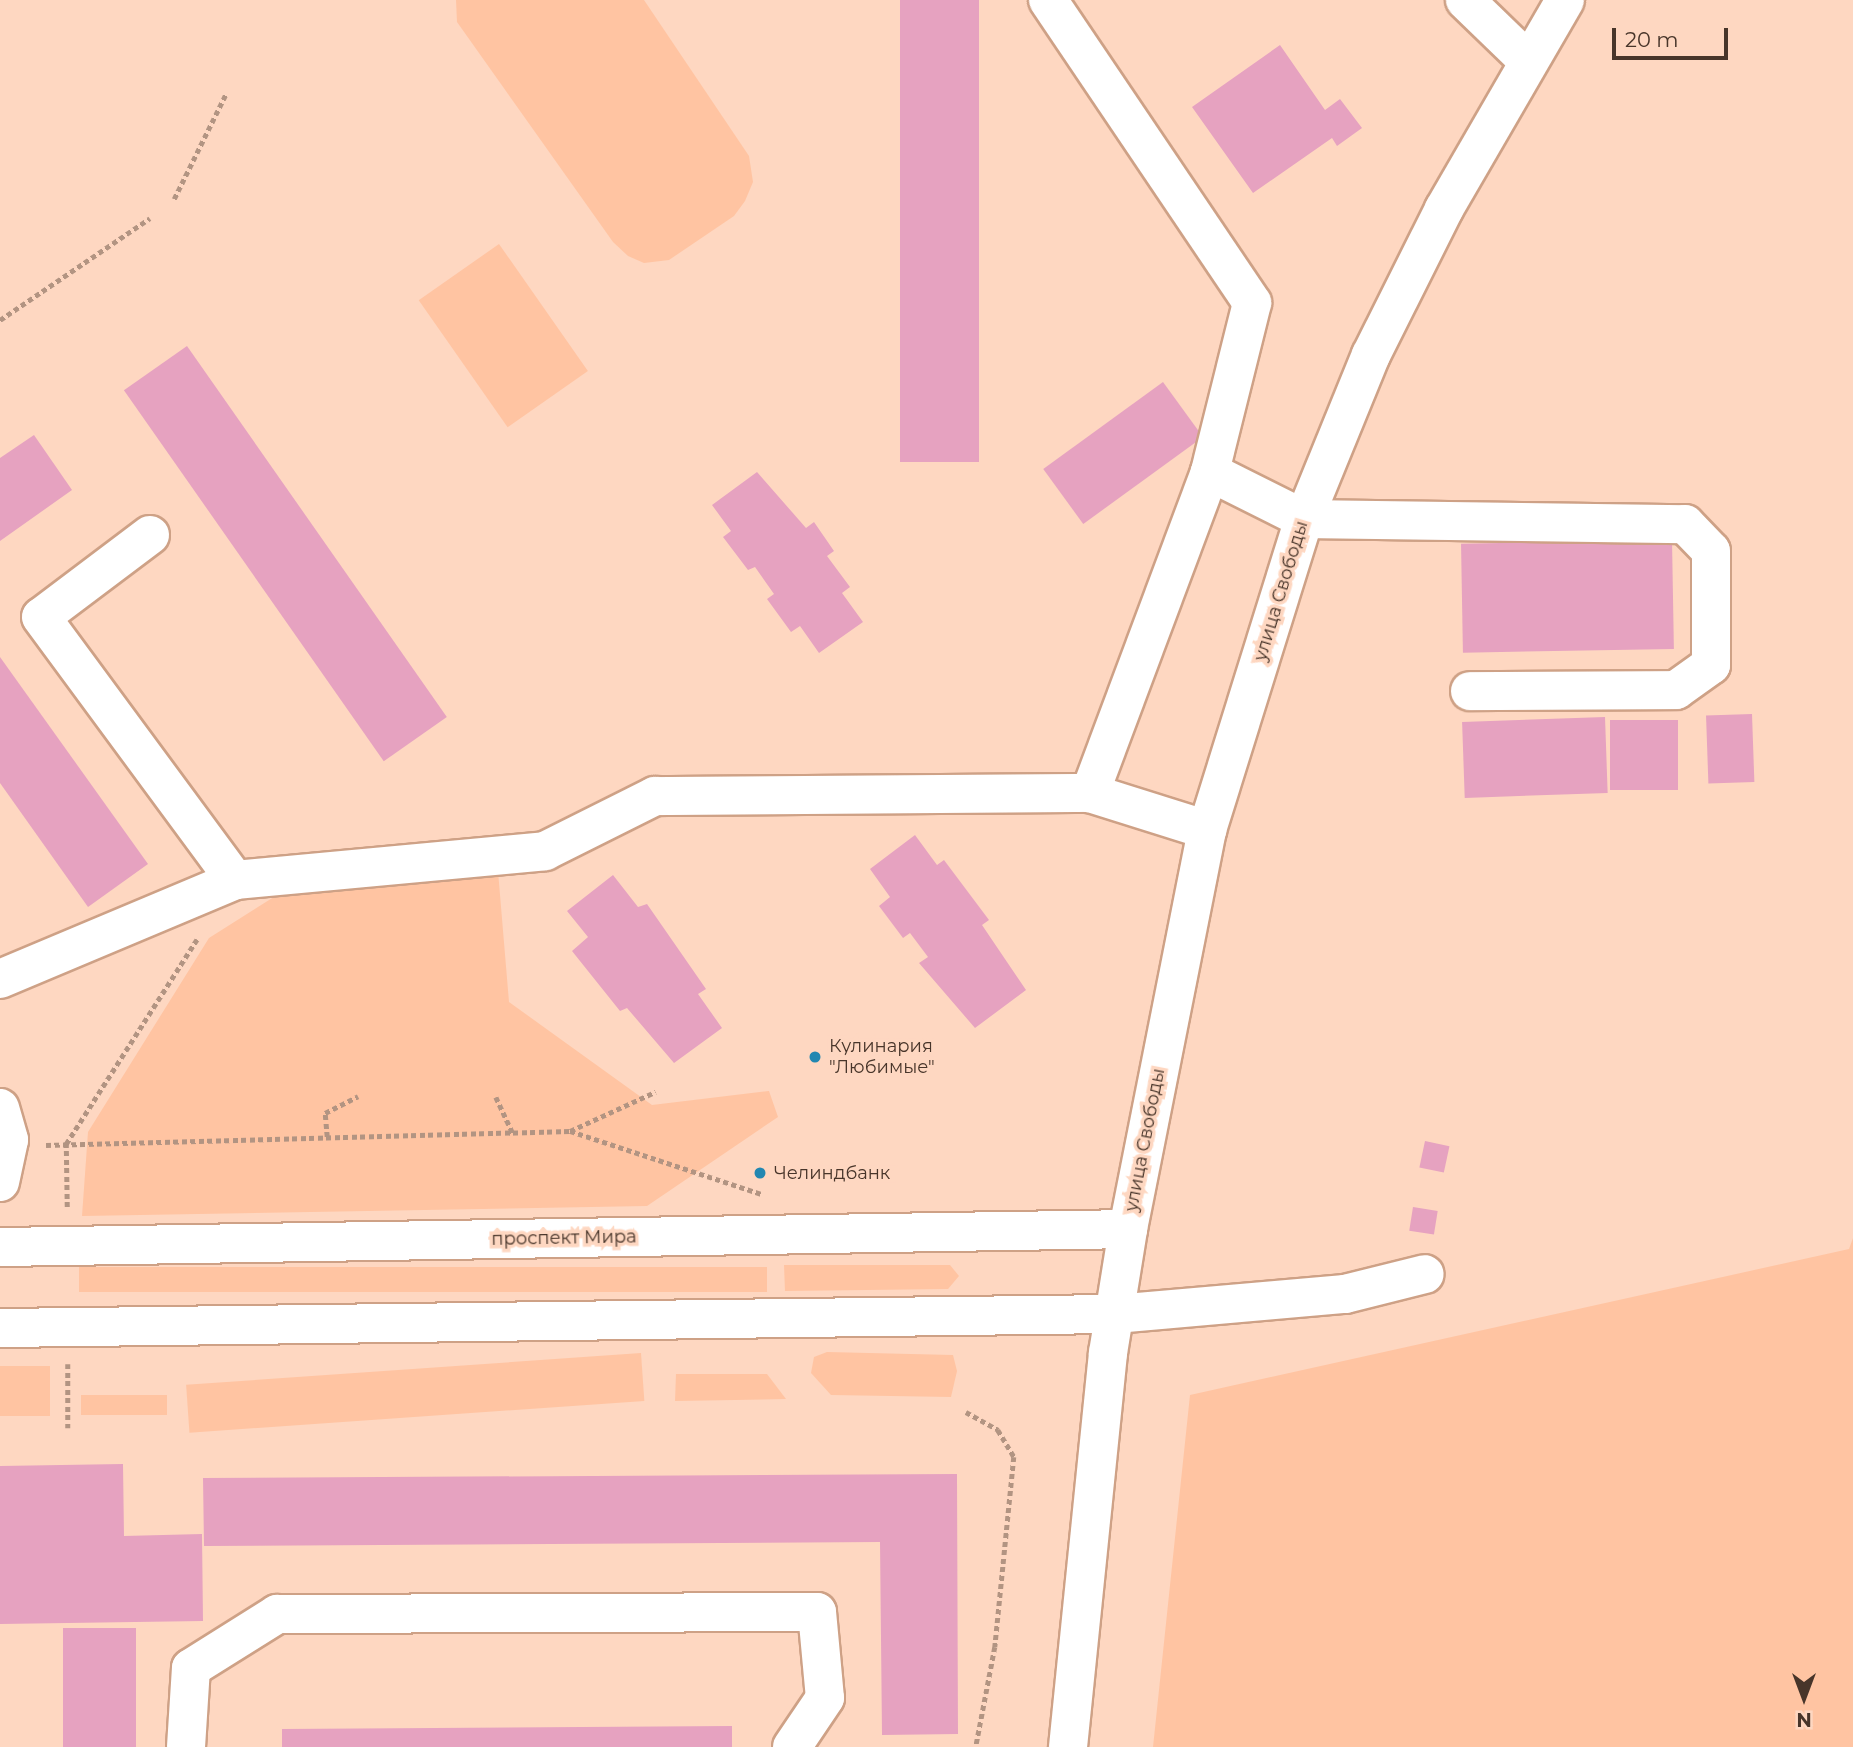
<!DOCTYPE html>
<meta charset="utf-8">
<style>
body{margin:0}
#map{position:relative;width:1853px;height:1747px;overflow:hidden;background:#fed7c1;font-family:Montserrat,sans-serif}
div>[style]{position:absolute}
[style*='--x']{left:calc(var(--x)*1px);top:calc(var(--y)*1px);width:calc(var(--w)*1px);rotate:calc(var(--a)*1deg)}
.green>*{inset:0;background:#ffc4a2;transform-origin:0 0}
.building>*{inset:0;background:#e6a2c0;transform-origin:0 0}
.path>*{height:4.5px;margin-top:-2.25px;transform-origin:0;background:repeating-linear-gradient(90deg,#b29482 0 5px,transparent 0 8.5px)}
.roads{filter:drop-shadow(2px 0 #cea186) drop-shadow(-2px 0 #cea186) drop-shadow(0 2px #cea186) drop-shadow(0 -2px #cea186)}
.minor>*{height:38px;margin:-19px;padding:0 19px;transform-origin:19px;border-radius:19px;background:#fff}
.dots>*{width:19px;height:19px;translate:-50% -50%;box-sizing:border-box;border:4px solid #fed7c1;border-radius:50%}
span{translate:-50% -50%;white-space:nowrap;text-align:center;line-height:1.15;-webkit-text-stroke:7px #fed7c1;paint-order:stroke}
.street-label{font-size:18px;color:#48352a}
.poi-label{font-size:18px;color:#48352a}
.left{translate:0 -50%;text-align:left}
.north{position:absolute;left:1769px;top:1663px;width:70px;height:70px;-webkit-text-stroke:5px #fed7c1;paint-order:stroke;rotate:180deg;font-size:19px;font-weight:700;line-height:28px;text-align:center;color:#48352a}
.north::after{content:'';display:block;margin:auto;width:24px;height:32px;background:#48352a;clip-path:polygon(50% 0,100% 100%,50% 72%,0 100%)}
.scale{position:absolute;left:1612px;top:28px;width:116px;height:32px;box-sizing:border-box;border:4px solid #48352a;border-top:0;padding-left:9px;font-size:21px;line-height:24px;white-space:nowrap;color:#48352a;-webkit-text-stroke:5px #fed7c1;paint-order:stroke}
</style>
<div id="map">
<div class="green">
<i style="clip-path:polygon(456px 0,644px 0,749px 156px,753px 182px,745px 201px,734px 216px,669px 260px,644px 263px,628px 256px,613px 242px,457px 22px)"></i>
<i style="left:499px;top:244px;width:155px;height:98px;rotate:55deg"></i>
<i style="clip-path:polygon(498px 871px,509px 1002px,652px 1105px,769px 1091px,778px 1117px,647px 1206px,82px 1216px,88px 1132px,209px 938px,277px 895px)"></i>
<i style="clip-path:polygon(1853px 1238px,1853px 1747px,1153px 1747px,1190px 1395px,1849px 1249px)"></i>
<i style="clip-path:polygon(784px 1265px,950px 1265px,959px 1276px,948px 1289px,785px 1291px)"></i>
<i style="left:767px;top:1267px;width:25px;height:688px;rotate:90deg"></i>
<i style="clip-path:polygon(827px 1352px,953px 1355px,957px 1371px,951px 1397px,831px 1395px,811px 1373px,814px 1357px)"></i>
<i style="left:641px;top:1353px;width:48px;height:456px;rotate:86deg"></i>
<i style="left:0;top:1366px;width:50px;height:50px"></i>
<i style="clip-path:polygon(676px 1374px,767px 1374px,786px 1399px,675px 1401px)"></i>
<i style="left:167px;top:1395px;width:20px;height:86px;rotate:90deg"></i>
</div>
<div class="building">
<i style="left:900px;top:0;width:79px;height:462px"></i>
<i style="clip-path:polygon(1280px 45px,1325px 110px,1340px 99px,1362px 128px,1337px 146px,1332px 138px,1253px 193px,1192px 107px)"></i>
<i style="left:187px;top:346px;width:453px;height:77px;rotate:55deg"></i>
<i style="left:1163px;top:382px;width:68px;height:148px;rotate:54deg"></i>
<i style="clip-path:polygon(34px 435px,72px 490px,0 541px,0 458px)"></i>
<i style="clip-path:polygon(757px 472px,806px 528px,814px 522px,834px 551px,827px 556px,850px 587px,842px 593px,863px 622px,819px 653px,800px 626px,791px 632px,767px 599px,774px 594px,755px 567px,748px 570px,723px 537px,731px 531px,712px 505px)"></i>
<i style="left:1672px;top:540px;width:109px;height:211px;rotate:89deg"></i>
<i style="clip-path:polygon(0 657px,148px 864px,88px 907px,0 783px)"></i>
<i style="left:1752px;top:714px;width:68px;height:46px;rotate:88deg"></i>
<i style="left:1605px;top:717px;width:76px;height:143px;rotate:88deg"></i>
<i style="left:1610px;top:720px;width:68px;height:70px"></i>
<i style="clip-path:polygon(915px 835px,937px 865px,944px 860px,989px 920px,982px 925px,1026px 990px,975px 1028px,919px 963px,928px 957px,910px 933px,903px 938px,879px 906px,890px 897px,870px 869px)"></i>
<i style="clip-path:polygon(613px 875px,638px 907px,647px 904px,706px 989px,698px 994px,722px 1028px,674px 1063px,627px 1008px,620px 1011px,572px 951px,588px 937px,567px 911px)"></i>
<i style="left:1425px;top:1141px;width:25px;height:27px;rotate:12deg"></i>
<i style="left:1413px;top:1207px;width:25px;height:24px;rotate:9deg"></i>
<i style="clip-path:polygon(123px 1464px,124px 1536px,202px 1534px,203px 1621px,0 1624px,0 1466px)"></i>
<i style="clip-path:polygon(957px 1474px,958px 1734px,882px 1735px,880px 1542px,204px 1546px,203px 1478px)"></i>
<i style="left:63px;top:1628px;width:73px;height:119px"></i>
<i style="clip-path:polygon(732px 1726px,732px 1747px,282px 1747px,282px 1729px)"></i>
</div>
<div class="path">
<i style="--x:174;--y:199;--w:117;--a:-63.7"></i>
<i style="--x:0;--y:320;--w:181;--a:-34.2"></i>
<i style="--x:496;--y:1097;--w:40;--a:65"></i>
<i style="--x:570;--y:1131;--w:94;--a:-24.6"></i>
<i style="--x:327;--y:1137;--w:24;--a:-95"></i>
<i style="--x:325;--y:1113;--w:37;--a:-27"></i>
<i style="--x:46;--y:1145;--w:524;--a:-1.53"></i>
<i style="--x:570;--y:1131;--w:202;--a:18.2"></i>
<i style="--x:67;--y:1207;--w:63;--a:-90.9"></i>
<i style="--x:66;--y:1144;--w:243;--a:-57.4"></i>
<i style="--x:68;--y:1364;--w:64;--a:90"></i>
<i style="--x:966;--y:1412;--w:37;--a:29"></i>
<i style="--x:998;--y:1430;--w:31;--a:59"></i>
<i style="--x:1014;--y:1457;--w:191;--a:95.7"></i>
<i style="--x:995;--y:1647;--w:102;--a:100.8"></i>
</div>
<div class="roads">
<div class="minor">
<i style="--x:1048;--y:0;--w:365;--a:56"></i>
<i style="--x:1252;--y:303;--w:174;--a:104"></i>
<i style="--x:1210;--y:472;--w:343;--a:110.5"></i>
<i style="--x:1465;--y:0;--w:88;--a:44.1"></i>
<i style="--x:1210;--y:472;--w:105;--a:26.6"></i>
<i style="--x:1304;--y:519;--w:381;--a:0.8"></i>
<i style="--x:1685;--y:524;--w:37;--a:46"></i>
<i style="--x:1711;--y:551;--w:114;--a:90"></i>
<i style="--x:1711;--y:665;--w:43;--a:144.5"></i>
<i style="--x:1676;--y:690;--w:206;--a:179.7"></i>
<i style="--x:150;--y:535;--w:136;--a:143"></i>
<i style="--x:41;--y:617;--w:327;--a:53.6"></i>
<i style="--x:0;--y:979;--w:255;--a:-22.8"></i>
<i style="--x:235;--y:880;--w:311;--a:-5.3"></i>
<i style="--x:545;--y:851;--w:123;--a:-26.6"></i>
<i style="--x:655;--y:796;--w:435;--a:-0.4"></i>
<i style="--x:1090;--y:793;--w:123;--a:17.5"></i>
<i style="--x:0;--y:1108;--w:33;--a:74"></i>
<i style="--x:9;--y:1140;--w:43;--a:102.1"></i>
<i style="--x:0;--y:1247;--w:1128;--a:-0.91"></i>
<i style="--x:0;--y:1328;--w:1115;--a:-0.72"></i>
<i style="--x:1115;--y:1314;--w:231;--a:-5"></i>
<i style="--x:1345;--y:1294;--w:82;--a:-14"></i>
<i style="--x:186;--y:1747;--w:79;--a:-86.4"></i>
<i style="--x:191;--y:1668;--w:102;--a:-32.1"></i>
<i style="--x:277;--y:1614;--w:540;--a:-0.21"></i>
<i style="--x:817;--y:1612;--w:86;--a:84.7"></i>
<i style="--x:825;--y:1698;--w:59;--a:124"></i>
<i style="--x:1068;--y:1747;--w:396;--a:-84.2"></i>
<i style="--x:1108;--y:1353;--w:126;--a:-80.8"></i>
<i style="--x:1128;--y:1229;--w:407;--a:-78.8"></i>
<i style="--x:1207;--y:830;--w:326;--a:-72.7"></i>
<i style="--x:1304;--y:519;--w:177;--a:-67.8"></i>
<i style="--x:1371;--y:355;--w:163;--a:-63.4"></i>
<i style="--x:1444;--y:209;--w:241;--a:-59.9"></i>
</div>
</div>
<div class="dots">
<i style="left:815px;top:1057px;background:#2287b1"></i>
<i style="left:760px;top:1173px;background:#2287b1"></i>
</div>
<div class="street-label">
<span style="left:1281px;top:591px;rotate:-73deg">улица Свободы</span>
<span style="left:1145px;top:1140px;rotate:-79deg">улица Свободы</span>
<span style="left:564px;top:1238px;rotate:-1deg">проспект Мира</span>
</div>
<div class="poi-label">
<span class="left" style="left:829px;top:1057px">Кулинария<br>"Любимые"</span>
<span class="left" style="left:774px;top:1173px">Челиндбанк</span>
</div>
<div class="north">N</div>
<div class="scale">20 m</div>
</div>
